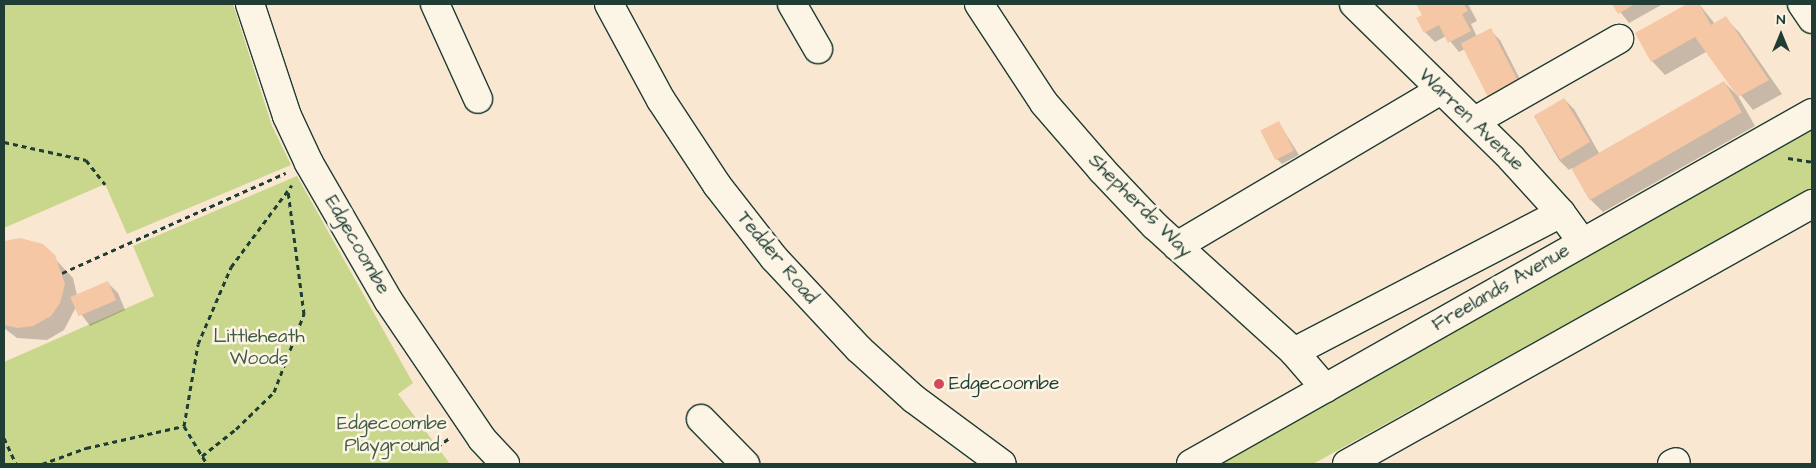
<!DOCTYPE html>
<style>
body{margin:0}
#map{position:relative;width:1816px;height:468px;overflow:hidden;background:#fae7d2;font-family:"Architects Daughter",sans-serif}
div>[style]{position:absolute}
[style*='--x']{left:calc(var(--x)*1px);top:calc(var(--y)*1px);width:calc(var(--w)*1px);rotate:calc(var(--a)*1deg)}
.green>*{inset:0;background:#c8d78b}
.shadow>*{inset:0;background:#0003}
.building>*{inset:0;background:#f6c7a5;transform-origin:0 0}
.path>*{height:3px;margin-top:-1.5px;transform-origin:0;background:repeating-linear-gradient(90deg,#1f3d34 0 5px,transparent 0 9px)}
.roads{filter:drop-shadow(1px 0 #1f3d34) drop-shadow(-1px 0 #1f3d34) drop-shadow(0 1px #1f3d34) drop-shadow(0 -1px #1f3d34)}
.minor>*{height:28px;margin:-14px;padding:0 14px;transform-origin:14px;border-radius:14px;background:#fcf5e5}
.dots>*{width:14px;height:14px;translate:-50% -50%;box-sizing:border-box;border:2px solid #fcf5e5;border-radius:50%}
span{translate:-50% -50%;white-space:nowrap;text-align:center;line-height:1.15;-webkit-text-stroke:5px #fcf5e5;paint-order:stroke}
.street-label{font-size:19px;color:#1f3d34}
.park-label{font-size:19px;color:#415c45}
.poi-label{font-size:19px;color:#1f3d34}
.left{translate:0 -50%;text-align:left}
.frame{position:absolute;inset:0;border:5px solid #1f3d34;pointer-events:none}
.north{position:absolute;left:1756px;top:10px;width:50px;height:50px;-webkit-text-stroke:4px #fcf5e5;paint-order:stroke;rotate:0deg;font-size:14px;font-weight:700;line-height:20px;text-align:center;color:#1f3d34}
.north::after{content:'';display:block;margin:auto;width:18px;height:22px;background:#1f3d34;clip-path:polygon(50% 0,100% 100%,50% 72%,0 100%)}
</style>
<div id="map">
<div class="green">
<i style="clip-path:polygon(4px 4px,233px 4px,272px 126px,291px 165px,127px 234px,105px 184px,4px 228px)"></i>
<i style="clip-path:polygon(1812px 125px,1812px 188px,1313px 464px,1215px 464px)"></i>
<i style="clip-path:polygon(297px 176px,413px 383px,398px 394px,450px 464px,4px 464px,4px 362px,154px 296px,133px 246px)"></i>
</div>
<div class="shadow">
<i style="clip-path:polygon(1417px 4px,1468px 4px,1477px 21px,1471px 24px,1477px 37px,1490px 30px,1500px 40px,1527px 93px,1465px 49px,1459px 52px,1446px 36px,1435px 42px,1425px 32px,1423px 15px)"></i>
<i style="clip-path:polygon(1614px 4px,1663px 4px,1629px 23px)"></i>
<i style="clip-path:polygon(1690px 4px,1699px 4px,1715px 24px,1725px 18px,1739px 32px,1782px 94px,1753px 110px,1706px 52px,1665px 75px,1652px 61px,1636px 34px)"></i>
<i style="clip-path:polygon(1724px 82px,1738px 96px,1755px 126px,1603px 212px,1589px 198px,1572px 168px,1569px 170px,1559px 160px,1534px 116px,1564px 99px,1574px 109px,1599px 153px)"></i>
<i style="clip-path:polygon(1279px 123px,1299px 155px,1282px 164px,1277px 159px)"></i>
<i style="clip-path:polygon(8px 241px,56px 260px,73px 278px,77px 295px,108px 283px,118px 293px,125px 310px,90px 326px,76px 307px,64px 330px,47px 340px,17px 338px,4px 328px,4px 243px)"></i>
</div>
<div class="building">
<i style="clip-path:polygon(1416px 4px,1464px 4px,1468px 11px,1462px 14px,1471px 31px,1448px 43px,1439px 25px,1424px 33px,1416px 18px,1422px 15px)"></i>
<i style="clip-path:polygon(1612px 4px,1635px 4px,1618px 14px)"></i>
<i style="clip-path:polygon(1687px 4px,1699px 4px,1711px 25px,1726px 16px,1769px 80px,1738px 97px,1695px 37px,1651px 62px,1635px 33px)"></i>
<i style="left:1491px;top:28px;width:60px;height:34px;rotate:63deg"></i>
<i style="left:1724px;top:81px;width:36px;height:176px;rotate:60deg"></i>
<i style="left:1564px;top:98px;width:51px;height:35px;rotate:59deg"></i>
<i style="left:1279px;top:121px;width:33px;height:21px;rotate:63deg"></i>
<i style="clip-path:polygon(20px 238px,43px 244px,55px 255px,65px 284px,60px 303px,51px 316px,33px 326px,17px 328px,4px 325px,4px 241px)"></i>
<i style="left:108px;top:281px;width:21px;height:41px;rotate:67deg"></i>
</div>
<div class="path">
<i style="--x:4;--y:142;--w:84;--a:12.4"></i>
<i style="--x:86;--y:160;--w:31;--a:52"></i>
<i style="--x:1788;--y:158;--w:24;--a:9"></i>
<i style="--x:62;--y:273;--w:245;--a:-24.1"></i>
<i style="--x:184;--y:426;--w:83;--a:-80.3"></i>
<i style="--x:198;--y:344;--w:84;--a:-66.8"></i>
<i style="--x:231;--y:267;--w:102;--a:-53.4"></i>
<i style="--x:4;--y:438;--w:29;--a:65"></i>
<i style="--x:437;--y:447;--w:14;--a:-36"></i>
<i style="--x:202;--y:456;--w:43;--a:-38.5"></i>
<i style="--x:236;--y:429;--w:53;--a:-44.2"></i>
<i style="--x:274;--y:392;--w:84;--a:-69"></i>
<i style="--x:304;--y:314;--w:124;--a:-97.4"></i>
<i style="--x:42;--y:464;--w:47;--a:-20"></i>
<i style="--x:86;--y:448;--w:100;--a:-12.7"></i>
<i style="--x:184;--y:426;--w:44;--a:58.8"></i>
</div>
<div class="roads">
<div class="minor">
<i style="--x:250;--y:4;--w:118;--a:71.7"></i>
<i style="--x:287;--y:116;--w:52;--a:64.9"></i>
<i style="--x:309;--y:163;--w:158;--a:60"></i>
<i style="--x:388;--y:300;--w:168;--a:55.9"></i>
<i style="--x:482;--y:439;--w:34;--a:47"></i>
<i style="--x:435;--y:4;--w:104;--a:65.6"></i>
<i style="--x:609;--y:4;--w:109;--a:61.6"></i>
<i style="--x:661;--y:100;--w:102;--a:56.6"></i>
<i style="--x:717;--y:185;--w:93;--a:52"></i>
<i style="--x:774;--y:258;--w:125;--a:47"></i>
<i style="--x:859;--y:349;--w:74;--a:42.3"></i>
<i style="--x:914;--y:399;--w:109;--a:36.5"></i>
<i style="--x:792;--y:4;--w:52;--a:60"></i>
<i style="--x:979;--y:4;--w:118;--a:56.7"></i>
<i style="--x:1044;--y:103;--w:89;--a:49.1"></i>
<i style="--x:1102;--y:170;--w:76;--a:46.6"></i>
<i style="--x:1154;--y:225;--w:189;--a:42.2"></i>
<i style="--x:1294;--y:352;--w:48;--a:49.3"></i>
<i style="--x:1354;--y:4;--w:220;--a:44.4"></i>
<i style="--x:1511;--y:158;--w:74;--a:47.7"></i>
<i style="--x:1561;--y:213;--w:36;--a:54"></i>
<i style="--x:1802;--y:4;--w:18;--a:56"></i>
<i style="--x:1475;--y:121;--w:166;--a:-29.7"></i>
<i style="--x:1177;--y:246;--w:307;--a:-30.6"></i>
<i style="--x:1294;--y:352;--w:301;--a:-27.5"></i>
<i style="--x:701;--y:419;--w:63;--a:45.6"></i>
<i style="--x:1191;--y:464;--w:713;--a:-29.48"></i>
<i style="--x:1347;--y:464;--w:533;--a:-29.21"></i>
<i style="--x:1672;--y:464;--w:4;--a:-27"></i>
</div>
</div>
<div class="dots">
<i style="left:939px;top:384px;background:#d1495b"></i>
</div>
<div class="street-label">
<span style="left:1471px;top:120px;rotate:44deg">Warren Avenue</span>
<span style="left:1140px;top:206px;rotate:45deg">Shepherds Way</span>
<span style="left:357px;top:245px;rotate:60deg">Edgecoombe</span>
<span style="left:777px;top:258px;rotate:50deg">Tedder Road</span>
<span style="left:1501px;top:288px;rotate:-30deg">Freelands Avenue</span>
</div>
<div class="park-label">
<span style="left:259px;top:348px">Littleheath<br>Woods</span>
<span style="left:392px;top:435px">Edgecoombe<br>Playground</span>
</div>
<div class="poi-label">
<span class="left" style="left:949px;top:384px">Edgecoombe</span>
</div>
<div class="frame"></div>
<div class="north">N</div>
</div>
